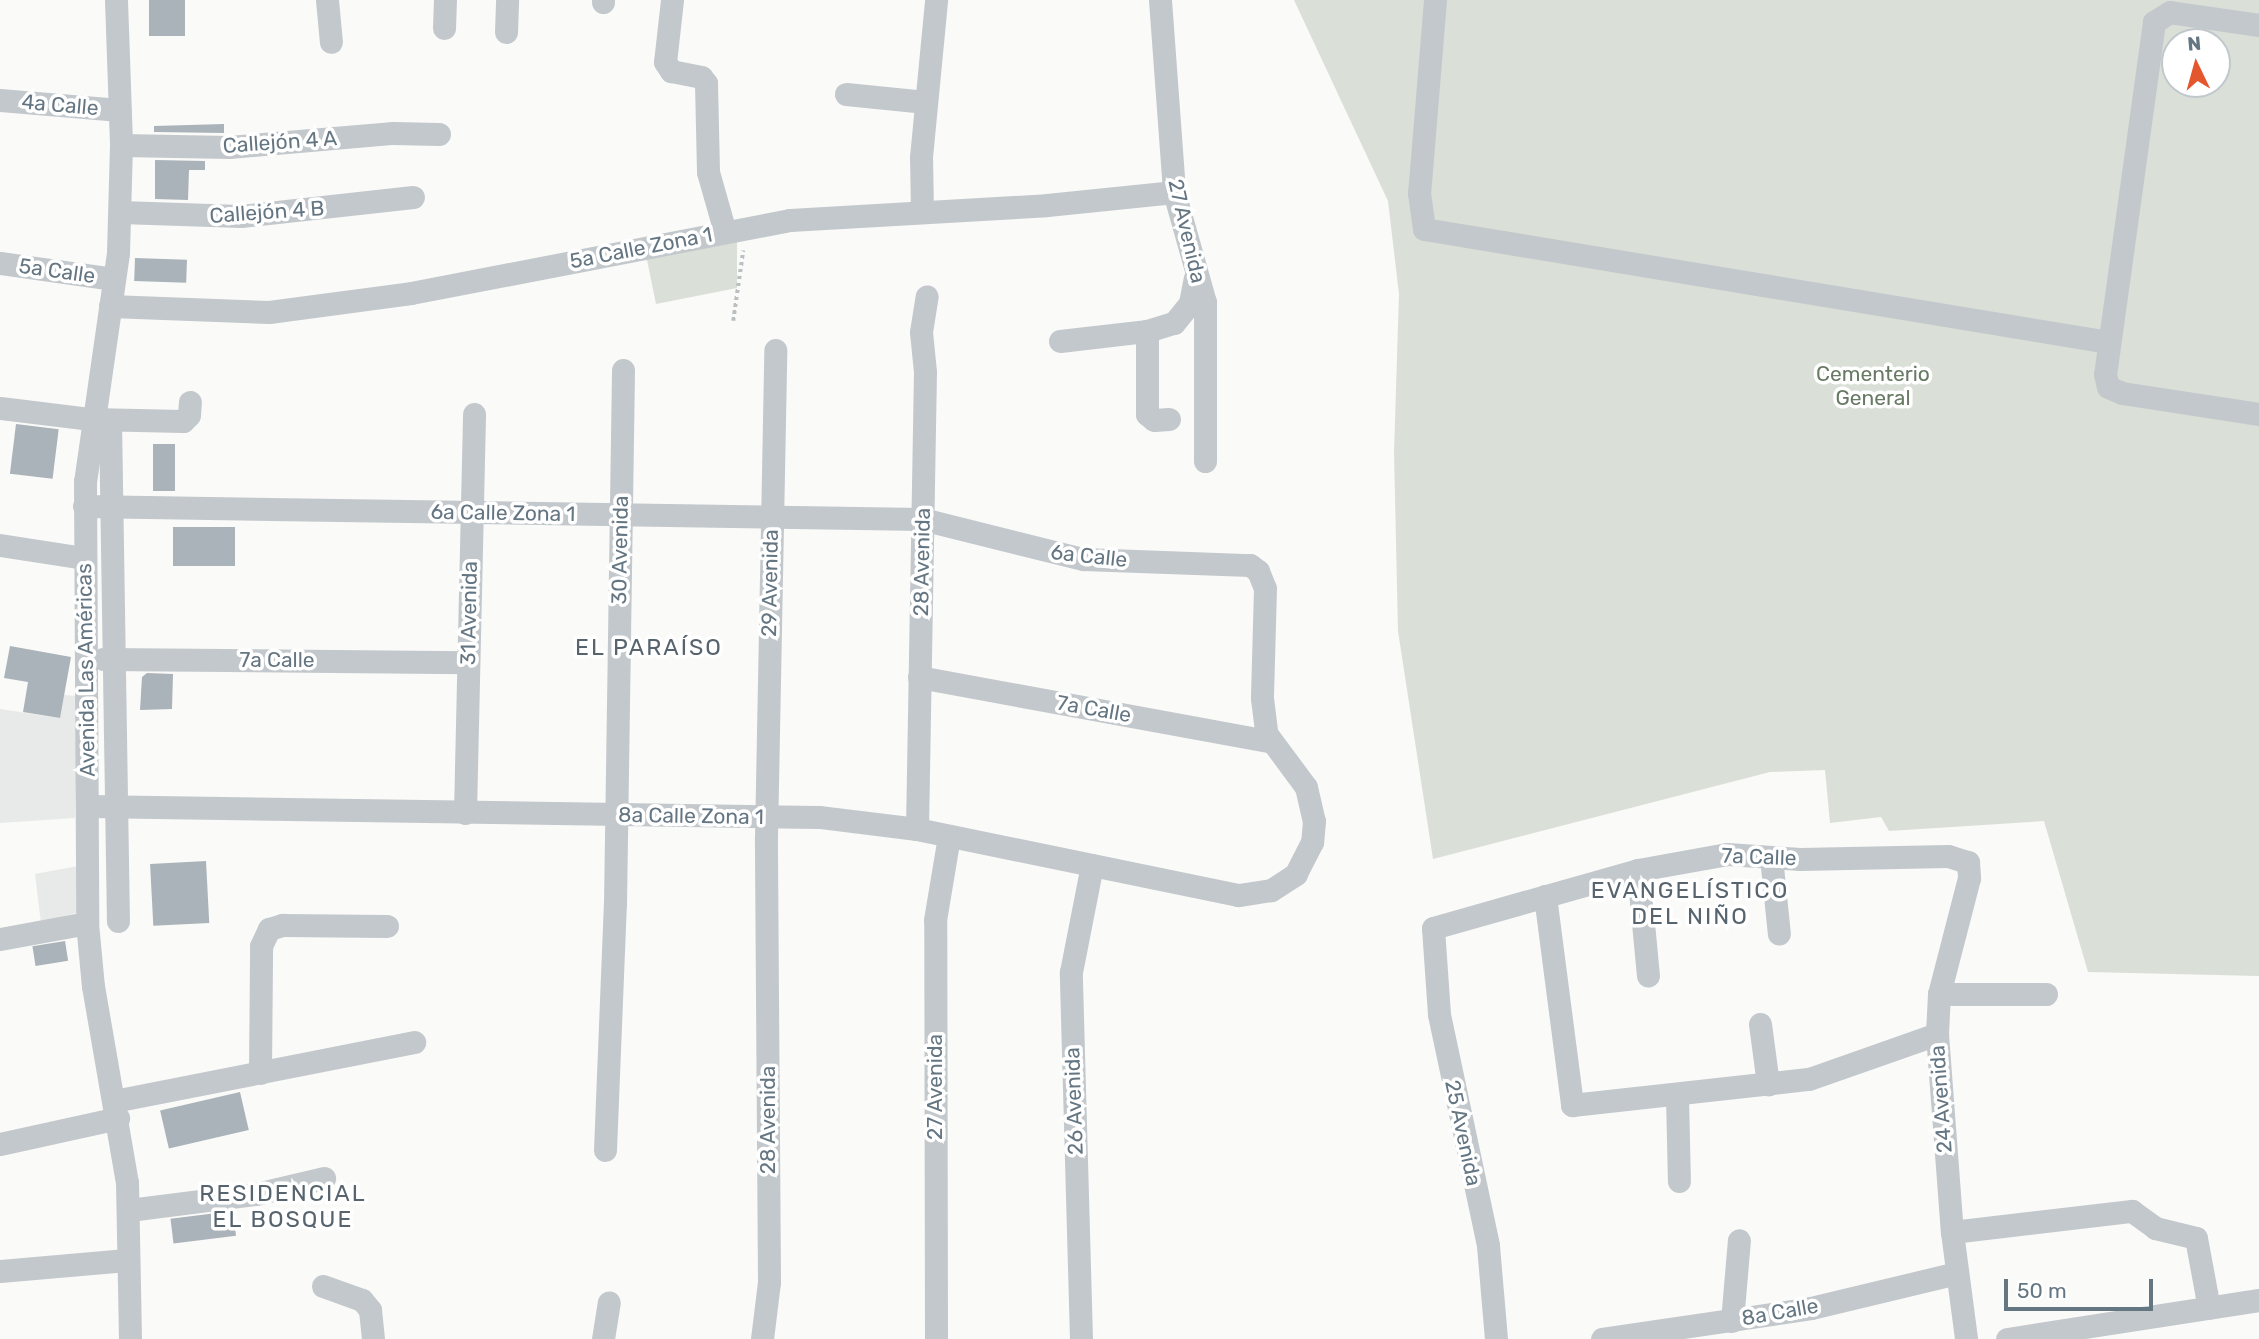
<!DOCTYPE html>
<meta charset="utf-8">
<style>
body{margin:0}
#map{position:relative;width:2259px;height:1339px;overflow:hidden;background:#fafaf8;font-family:Rubik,sans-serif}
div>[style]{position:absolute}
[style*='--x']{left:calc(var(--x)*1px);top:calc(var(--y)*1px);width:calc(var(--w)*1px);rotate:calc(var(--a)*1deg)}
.built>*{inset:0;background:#e8e9e9}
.green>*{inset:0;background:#dadfd7}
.building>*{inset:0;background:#aab3b9;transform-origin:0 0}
.path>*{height:3.5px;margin-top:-1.75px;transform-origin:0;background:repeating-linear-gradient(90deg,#bbbfc2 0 3.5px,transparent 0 7px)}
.minor>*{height:23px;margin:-11.5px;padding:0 11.5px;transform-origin:11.5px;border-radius:11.5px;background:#c3c8cc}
span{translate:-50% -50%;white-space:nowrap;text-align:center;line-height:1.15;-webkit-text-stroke:7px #fff;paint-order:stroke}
.street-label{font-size:21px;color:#657683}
.park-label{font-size:21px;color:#687a64}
.neighbourhood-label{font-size:23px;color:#57646e;letter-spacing:2px}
.north{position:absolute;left:2161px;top:28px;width:70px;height:70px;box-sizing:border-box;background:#fff;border:2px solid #c1c8cd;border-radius:50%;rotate:355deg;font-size:19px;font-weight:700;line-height:28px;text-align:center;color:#657683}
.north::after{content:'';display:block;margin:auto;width:24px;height:32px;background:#e4572e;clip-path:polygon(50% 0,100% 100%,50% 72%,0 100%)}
.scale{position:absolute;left:2004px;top:1279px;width:149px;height:32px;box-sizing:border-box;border:4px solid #657683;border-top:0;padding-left:9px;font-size:21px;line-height:24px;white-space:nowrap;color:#657683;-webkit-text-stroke:5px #fff;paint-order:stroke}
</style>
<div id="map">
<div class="built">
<i style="clip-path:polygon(64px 695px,78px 696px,75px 818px,0 823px,0 709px,59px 718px)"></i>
<i style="clip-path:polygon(78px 866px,79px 912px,41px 923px,35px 874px)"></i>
</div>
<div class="green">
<i style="clip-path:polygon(evenodd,1294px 0,2259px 0,2259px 976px,2088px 972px,2044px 821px,1889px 831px,1881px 817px,1830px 823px,1825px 770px,1770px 772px,1433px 859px,1398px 631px,1394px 452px,1399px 294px,1388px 201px,1294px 0,2175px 42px,2217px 42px,2217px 84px,2175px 84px,2175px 42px)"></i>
<i style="clip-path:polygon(737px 239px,737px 288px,656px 304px,646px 255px)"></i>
</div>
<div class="building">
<i style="left:149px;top:0;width:36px;height:36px"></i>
<i style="clip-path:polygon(224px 124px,224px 133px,154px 132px,154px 126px)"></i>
<i style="clip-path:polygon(155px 160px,205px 161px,205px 170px,189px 170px,188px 200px,155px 199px)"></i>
<i style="left:135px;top:258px;width:52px;height:23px;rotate:2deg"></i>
<i style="left:16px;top:424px;width:43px;height:50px;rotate:7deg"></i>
<i style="left:153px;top:444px;width:22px;height:47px"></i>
<i style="left:173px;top:527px;width:62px;height:39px"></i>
<i style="clip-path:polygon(10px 646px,71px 657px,60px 718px,23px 712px,28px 682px,4px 678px)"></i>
<i style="clip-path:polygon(147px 673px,173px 674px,172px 709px,140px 710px,142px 677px)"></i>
<i style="left:206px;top:861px;width:62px;height:56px;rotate:87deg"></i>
<i style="left:65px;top:941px;width:20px;height:33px;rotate:81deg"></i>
<i style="left:240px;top:1092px;width:39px;height:82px;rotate:77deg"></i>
<i style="left:233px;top:1211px;width:25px;height:63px;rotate:83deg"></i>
</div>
<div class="path">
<i style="--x:733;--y:321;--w:71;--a:-81.9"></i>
</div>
<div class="minor">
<i style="--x:116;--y:0;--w:145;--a:88"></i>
<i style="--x:121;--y:145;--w:108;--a:91.6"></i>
<i style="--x:118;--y:253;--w:230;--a:98.2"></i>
<i style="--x:85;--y:481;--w:442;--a:89.7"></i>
<i style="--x:87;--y:923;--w:63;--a:84.6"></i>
<i style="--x:93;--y:986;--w:199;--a:80.2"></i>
<i style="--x:127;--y:1182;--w:157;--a:88.9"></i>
<i style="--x:327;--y:0;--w:42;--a:84.6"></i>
<i style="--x:672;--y:0;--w:62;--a:96.4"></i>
<i style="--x:665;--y:62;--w:11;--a:56"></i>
<i style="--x:671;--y:71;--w:31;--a:11"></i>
<i style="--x:701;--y:77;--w:8;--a:50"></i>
<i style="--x:706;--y:83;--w:89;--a:88.7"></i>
<i style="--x:708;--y:172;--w:62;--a:74.2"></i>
<i style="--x:1160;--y:0;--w:193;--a:85.8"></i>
<i style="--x:1174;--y:192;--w:114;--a:74.3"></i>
<i style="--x:1205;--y:302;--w:159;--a:90"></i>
<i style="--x:1435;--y:0;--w:194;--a:94.7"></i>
<i style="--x:1419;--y:193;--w:36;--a:82"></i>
<i style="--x:1424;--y:229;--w:693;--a:9.38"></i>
<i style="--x:603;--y:2;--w:2;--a:-90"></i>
<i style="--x:2259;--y:25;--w:90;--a:-171.7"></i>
<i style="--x:2170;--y:12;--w:19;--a:148"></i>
<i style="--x:2154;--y:22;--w:355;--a:97.9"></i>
<i style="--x:2105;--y:374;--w:13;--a:77"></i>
<i style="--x:2108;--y:387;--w:15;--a:23"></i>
<i style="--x:2122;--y:393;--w:139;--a:8.7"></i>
<i style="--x:444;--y:28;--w:28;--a:-88"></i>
<i style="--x:506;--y:32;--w:32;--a:-88"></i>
<i style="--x:846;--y:94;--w:80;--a:5.7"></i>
<i style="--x:0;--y:100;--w:120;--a:4.8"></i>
<i style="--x:121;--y:145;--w:108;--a:1.1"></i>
<i style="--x:229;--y:147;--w:165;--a:-4.9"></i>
<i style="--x:393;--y:133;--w:46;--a:1.2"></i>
<i style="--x:120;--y:212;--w:121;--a:1.9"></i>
<i style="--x:241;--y:216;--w:173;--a:-6.3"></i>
<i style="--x:922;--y:212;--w:55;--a:-91"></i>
<i style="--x:921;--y:157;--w:158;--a:-84.5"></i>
<i style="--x:0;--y:263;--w:115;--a:8"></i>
<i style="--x:110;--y:306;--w:159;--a:2.2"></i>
<i style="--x:269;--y:312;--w:143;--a:-7.6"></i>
<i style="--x:411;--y:293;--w:386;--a:-10.9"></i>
<i style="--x:790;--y:220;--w:257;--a:-3.3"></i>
<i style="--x:1047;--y:205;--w:128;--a:-5.8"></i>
<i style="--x:1147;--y:331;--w:83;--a:90"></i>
<i style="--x:1147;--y:414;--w:9;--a:41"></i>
<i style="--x:1154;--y:420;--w:15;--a:-4"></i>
<i style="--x:1060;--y:341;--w:88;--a:-6.6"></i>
<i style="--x:1147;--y:331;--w:28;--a:-17"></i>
<i style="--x:1174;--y:323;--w:26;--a:-51"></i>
<i style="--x:1190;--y:303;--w:25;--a:-79"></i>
<i style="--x:0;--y:408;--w:92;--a:6.9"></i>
<i style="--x:91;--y:419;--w:92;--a:1.2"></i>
<i style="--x:183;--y:421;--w:8;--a:-45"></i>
<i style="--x:189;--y:415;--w:13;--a:-86"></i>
<i style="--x:110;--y:420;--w:501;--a:89.09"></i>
<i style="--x:84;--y:506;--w:838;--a:0.89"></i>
<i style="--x:922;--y:519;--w:166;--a:14"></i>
<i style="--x:1083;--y:559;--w:167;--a:2.1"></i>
<i style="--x:1250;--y:565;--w:10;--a:37"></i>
<i style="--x:1258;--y:571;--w:18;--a:68"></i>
<i style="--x:1265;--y:588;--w:110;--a:91.6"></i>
<i style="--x:1262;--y:698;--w:35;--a:83"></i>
<i style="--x:1266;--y:733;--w:67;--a:53.5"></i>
<i style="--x:1306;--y:787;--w:35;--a:77"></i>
<i style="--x:1314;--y:821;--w:21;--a:95"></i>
<i style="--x:1312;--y:842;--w:36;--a:117"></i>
<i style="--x:1296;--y:874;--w:30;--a:147"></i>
<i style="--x:1271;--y:890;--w:33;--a:171"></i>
<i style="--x:1238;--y:895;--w:328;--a:-168.4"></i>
<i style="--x:917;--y:829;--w:99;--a:-173"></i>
<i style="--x:819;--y:817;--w:730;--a:-179.14"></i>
<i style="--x:0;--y:545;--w:85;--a:8.8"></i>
<i style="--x:103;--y:659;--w:365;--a:0.5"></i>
<i style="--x:919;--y:677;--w:356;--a:10.4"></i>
<i style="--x:465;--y:813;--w:399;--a:-88.7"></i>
<i style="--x:917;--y:829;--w:457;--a:-89"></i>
<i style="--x:925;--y:372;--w:40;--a:-95.7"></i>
<i style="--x:921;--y:332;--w:36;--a:-81"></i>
<i style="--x:1771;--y:857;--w:77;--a:84.1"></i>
<i style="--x:1638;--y:870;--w:106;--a:84.6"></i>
<i style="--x:1545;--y:896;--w:211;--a:82.6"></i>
<i style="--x:1572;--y:1105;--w:238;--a:-6.3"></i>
<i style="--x:1809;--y:1079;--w:136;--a:-19.4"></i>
<i style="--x:0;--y:939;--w:88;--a:-10.4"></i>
<i style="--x:1939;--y:994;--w:107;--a:0"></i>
<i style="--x:1760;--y:1024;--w:61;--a:82.4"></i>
<i style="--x:260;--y:1073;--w:127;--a:-89.5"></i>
<i style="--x:261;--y:946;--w:19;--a:-65"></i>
<i style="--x:269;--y:929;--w:14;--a:-17"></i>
<i style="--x:282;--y:925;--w:105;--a:0.5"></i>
<i style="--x:1677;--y:1096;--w:85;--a:88.7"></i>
<i style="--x:114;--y:1101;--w:306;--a:-11.1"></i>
<i style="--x:0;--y:1144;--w:121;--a:-12.4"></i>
<i style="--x:605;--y:1150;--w:246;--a:-87.7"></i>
<i style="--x:615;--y:904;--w:534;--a:-89.14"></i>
<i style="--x:129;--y:1210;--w:128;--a:-7.2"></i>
<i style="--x:256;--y:1194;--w:70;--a:-13.2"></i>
<i style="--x:1952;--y:1232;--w:181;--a:-6.7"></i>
<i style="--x:2132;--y:1211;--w:29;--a:36"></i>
<i style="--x:2155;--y:1228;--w:42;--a:13.7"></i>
<i style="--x:2196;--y:1238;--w:71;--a:79.5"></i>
<i style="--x:0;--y:1271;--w:127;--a:-5"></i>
<i style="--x:323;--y:1286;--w:41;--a:19.7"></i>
<i style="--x:362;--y:1300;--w:13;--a:51"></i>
<i style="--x:370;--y:1310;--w:29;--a:84"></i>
<i style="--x:1732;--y:1321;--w:81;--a:-85.1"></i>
<i style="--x:603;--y:1339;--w:37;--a:-81"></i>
<i style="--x:762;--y:1339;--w:57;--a:-83"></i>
<i style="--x:769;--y:1282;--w:445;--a:-90.4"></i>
<i style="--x:766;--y:837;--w:487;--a:-88.9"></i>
<i style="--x:936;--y:1339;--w:419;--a:-90.1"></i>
<i style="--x:935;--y:920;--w:85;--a:-80.5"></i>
<i style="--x:1081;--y:1339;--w:367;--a:-91.6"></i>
<i style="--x:1071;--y:972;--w:109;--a:-78.9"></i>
<i style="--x:1496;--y:1339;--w:94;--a:-94.9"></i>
<i style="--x:1488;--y:1245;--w:236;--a:-102"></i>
<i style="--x:1439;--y:1014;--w:86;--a:-94"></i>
<i style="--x:1433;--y:928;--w:213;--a:-15.8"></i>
<i style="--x:1638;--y:870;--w:90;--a:-10.2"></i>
<i style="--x:1727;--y:854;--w:73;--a:3.9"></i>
<i style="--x:1800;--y:859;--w:148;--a:-1.2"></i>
<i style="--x:1948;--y:856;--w:21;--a:17"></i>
<i style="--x:1968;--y:862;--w:16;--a:86"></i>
<i style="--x:1969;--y:878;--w:120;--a:104.5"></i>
<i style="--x:1939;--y:994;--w:40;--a:92.9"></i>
<i style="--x:1937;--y:1034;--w:199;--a:85.7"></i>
<i style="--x:1952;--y:1232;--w:108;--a:82.5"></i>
<i style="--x:1602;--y:1339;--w:211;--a:-8.4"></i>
<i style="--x:1811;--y:1308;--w:150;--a:-13.5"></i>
<i style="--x:2007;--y:1339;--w:255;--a:-8.8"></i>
</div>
<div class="street-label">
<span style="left:60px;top:105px;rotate:5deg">4a Calle</span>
<span style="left:280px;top:142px;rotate:-4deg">Callejón 4 A</span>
<span style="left:267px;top:212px;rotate:-4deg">Callejón 4 B</span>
<span style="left:1187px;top:231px;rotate:77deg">27 Avenida</span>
<span style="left:641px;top:248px;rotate:-11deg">5a Calle Zona 1</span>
<span style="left:57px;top:271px;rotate:8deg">5a Calle</span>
<span style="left:503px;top:513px;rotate:1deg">6a Calle Zona 1</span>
<span style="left:620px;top:550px;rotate:-89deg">30 Avenida</span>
<span style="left:1089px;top:556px;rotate:6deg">6a Calle</span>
<span style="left:922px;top:562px;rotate:-89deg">28 Avenida</span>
<span style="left:770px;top:583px;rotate:-89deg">29 Avenida</span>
<span style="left:469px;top:613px;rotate:-89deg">31 Avenida</span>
<span style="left:277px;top:660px">7a Calle</span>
<span style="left:86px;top:670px;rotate:-91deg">Avenida Las Américas</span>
<span style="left:1094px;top:709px;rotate:10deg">7a Calle</span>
<span style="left:691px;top:816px;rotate:1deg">8a Calle Zona 1</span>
<span style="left:1759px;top:857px;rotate:2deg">7a Calle</span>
<span style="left:935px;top:1087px;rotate:-90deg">27 Avenida</span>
<span style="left:1941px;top:1099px;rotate:-94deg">24 Avenida</span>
<span style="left:1074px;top:1101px;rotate:-92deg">26 Avenida</span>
<span style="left:768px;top:1120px;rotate:-90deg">28 Avenida</span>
<span style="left:1463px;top:1133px;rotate:78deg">25 Avenida</span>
<span style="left:1780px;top:1312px;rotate:-10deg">8a Calle</span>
</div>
<div class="park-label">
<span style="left:1873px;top:386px">Cementerio<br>General</span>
</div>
<div class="neighbourhood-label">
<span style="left:649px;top:647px">EL PARAÍSO</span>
<span style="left:1690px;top:903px">EVANGELÍSTICO<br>DEL NIÑO</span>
<span style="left:283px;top:1206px">RESIDENCIAL<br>EL BOSQUE</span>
</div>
<div class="north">N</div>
<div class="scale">50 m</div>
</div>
